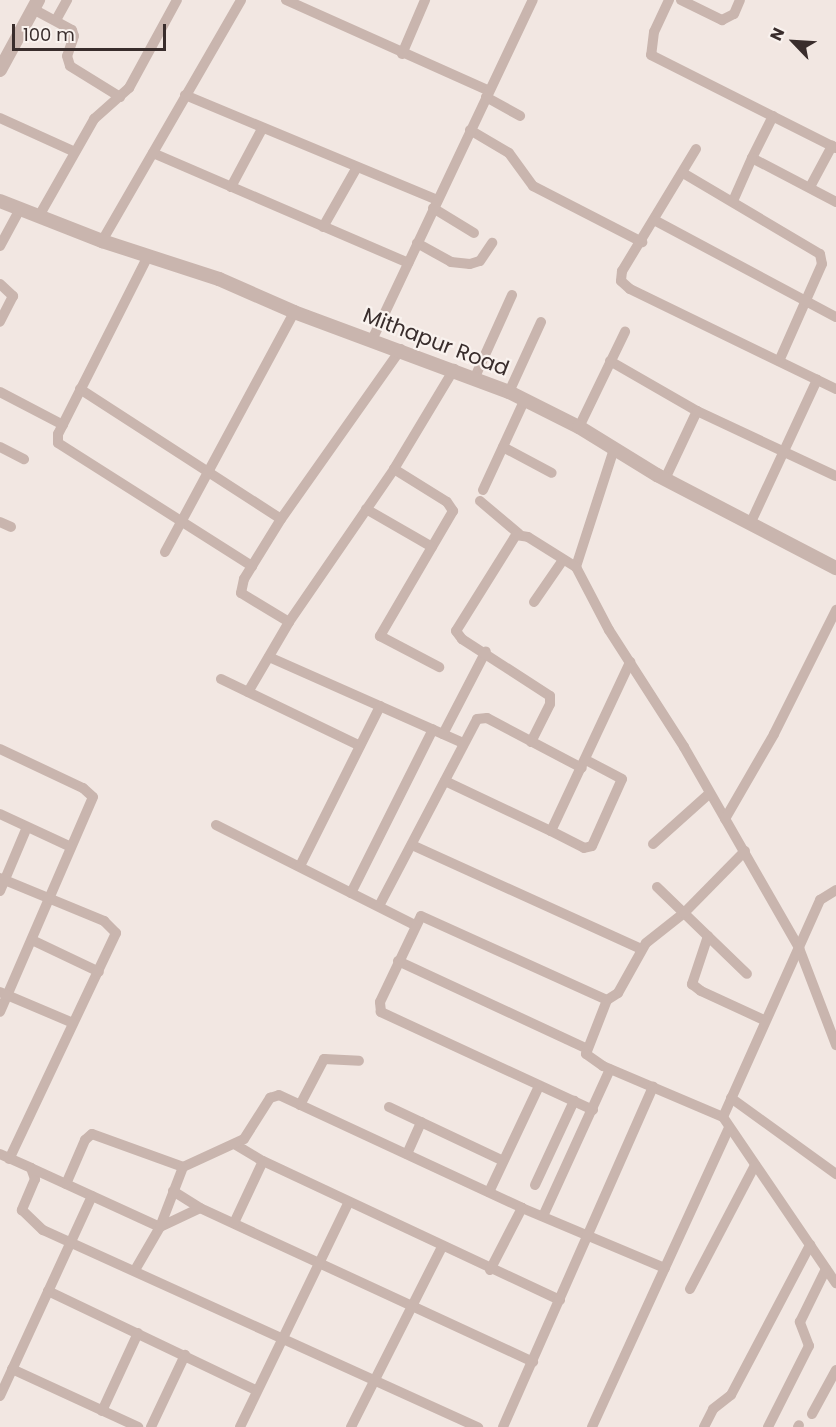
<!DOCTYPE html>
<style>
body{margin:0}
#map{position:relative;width:836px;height:1427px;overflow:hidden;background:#f2e7e2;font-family:Poppins,sans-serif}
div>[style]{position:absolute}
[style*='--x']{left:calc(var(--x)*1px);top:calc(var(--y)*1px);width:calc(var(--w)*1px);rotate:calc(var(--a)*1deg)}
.minor>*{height:10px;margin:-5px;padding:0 5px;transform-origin:5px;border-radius:5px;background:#c9b5ae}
.tertiary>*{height:14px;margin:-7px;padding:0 7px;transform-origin:7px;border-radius:7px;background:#c9b5ae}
span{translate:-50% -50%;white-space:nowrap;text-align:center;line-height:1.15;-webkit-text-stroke:4.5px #f9f2ee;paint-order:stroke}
.street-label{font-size:21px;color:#392d2c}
.north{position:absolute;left:764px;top:12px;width:60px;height:60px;-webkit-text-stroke:4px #f9f2ee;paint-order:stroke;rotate:295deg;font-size:16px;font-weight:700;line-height:24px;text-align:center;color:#392d2c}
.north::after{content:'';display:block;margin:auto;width:21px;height:27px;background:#392d2c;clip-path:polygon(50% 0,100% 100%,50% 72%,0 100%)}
.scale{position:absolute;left:12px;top:24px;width:154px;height:27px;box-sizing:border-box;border:3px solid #392d2c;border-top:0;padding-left:8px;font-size:18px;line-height:21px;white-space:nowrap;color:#392d2c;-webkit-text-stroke:4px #f9f2ee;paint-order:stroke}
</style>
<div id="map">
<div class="minor">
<i style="--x:286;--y:0;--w:222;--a:24.1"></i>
<i style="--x:669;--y:0;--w:35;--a:115"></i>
<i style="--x:654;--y:32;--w:23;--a:97"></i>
<i style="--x:651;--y:55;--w:207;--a:26.7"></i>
<i style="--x:681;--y:0;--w:46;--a:26"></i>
<i style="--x:722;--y:20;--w:13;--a:-27"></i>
<i style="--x:734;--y:14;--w:15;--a:-67"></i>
<i style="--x:33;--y:9;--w:44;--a:28.3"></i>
<i style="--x:72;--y:30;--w:6;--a:72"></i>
<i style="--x:74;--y:36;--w:21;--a:109"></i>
<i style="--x:67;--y:56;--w:10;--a:73"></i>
<i style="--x:70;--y:66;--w:59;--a:31.8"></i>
<i style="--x:56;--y:20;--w:23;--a:-61"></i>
<i style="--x:402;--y:54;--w:59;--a:-66.9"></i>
<i style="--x:185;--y:95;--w:273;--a:22.6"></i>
<i style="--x:486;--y:97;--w:39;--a:29"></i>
<i style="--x:773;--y:116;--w:47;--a:116.6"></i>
<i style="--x:752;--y:158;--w:95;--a:27.6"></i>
<i style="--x:0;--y:118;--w:82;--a:24.4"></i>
<i style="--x:470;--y:130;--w:45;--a:30.5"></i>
<i style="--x:509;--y:153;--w:41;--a:54"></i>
<i style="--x:533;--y:186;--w:123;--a:27.2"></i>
<i style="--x:696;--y:149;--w:143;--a:121.2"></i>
<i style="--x:622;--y:271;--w:10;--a:96"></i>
<i style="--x:621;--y:281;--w:12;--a:42"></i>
<i style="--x:630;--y:289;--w:229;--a:25.9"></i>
<i style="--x:153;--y:153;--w:278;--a:23.3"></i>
<i style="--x:683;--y:173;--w:159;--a:30.6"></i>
<i style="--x:820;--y:254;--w:10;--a:79"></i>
<i style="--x:822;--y:264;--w:106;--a:113.9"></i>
<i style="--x:231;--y:187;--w:66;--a:-61.9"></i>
<i style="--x:810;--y:187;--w:47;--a:-61.8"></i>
<i style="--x:733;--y:201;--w:47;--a:-66.2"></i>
<i style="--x:433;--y:208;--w:48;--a:31.4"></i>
<i style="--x:39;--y:216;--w:112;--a:-60.4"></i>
<i style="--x:94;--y:119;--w:47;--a:-41.5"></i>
<i style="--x:129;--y:88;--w:100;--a:-61.4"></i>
<i style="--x:656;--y:221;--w:204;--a:28.1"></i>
<i style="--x:323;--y:227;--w:67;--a:-60.4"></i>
<i style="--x:102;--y:241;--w:278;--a:-60"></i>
<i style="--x:417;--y:243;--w:39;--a:29"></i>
<i style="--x:451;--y:262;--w:19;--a:6"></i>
<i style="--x:470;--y:264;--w:10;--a:-17"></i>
<i style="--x:480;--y:261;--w:22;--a:-56"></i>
<i style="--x:0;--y:246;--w:42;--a:-61.6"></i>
<i style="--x:148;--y:256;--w:199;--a:116.8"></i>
<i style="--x:58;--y:434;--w:9;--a:90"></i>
<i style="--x:58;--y:443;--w:230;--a:32.4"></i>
<i style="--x:0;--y:284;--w:18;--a:43"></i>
<i style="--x:13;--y:296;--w:29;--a:117"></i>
<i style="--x:372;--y:340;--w:376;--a:-64.7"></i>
<i style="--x:610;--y:361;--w:100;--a:29.9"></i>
<i style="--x:697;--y:411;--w:75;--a:115.2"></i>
<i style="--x:475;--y:377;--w:90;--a:-65.7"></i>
<i style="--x:80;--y:389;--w:239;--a:32.9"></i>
<i style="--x:0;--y:392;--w:71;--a:27.6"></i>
<i style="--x:509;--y:392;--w:77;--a:-65.4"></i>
<i style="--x:697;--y:411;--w:153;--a:25.1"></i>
<i style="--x:579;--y:427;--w:106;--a:-64.2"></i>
<i style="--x:0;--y:447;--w:27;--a:27"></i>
<i style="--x:503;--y:447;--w:55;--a:28"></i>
<i style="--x:614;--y:449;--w:124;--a:107.9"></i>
<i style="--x:576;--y:567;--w:71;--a:62.4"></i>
<i style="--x:609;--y:630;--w:139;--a:57.3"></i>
<i style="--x:684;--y:747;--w:232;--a:60.2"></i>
<i style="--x:799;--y:948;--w:104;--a:69.1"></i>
<i style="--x:394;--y:469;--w:62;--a:31.9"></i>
<i style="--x:447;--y:502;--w:11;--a:56"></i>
<i style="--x:453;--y:511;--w:145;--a:120.3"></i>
<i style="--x:380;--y:636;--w:67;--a:27.7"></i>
<i style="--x:483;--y:490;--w:100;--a:-65.2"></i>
<i style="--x:480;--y:501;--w:51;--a:40.2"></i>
<i style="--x:366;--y:509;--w:76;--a:29.9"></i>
<i style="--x:0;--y:522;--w:12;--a:24"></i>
<i style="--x:751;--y:522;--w:157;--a:-65.1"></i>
<i style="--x:165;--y:552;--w:272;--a:-61.7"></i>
<i style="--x:534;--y:602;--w:51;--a:-55.4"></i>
<i style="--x:289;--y:622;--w:56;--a:-148.9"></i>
<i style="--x:241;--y:593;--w:14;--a:-78"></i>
<i style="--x:244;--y:579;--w:70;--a:-58.3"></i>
<i style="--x:281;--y:519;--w:208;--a:-54.8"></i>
<i style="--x:269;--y:657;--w:212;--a:23.9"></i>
<i style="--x:221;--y:679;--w:154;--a:25.7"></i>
<i style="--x:248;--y:692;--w:81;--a:-59.6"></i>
<i style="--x:289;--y:622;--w:186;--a:-55.5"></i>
<i style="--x:394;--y:469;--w:117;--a:-59"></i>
<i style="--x:443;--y:734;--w:93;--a:-62.6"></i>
<i style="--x:531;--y:742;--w:42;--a:-63.4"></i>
<i style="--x:550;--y:704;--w:8;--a:-90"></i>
<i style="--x:550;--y:696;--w:105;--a:-147.1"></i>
<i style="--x:462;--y:639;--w:10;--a:-127"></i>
<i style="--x:456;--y:631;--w:113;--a:-58"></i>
<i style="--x:516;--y:535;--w:12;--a:9"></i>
<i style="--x:528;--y:537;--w:57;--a:32"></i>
<i style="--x:0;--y:749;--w:92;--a:25.2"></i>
<i style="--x:83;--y:788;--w:13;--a:42"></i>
<i style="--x:93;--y:797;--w:234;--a:113.4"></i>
<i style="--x:445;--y:781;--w:117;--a:25.3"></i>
<i style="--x:551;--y:831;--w:187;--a:-64.9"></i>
<i style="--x:0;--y:814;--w:78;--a:24.9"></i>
<i style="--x:725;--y:819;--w:98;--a:-60"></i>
<i style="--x:774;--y:734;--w:139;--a:-63.4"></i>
<i style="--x:216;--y:825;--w:223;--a:26.7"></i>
<i style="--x:551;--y:831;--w:37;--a:27"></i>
<i style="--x:584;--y:848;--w:8;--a:-14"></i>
<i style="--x:592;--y:846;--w:73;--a:-65.9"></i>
<i style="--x:622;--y:779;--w:41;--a:-152.2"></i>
<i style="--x:653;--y:844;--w:76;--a:-41.8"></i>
<i style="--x:412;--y:845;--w:252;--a:24.4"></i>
<i style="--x:300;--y:866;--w:179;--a:-63.4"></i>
<i style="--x:0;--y:878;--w:113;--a:22.5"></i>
<i style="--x:104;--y:921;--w:17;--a:45"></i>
<i style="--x:116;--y:933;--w:250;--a:115.3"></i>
<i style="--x:657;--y:887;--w:125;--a:44"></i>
<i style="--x:0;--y:891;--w:69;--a:-67.1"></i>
<i style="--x:351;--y:893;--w:183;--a:-63.4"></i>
<i style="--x:379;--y:906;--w:211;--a:-62.3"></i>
<i style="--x:477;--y:719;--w:10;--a:-6"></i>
<i style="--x:487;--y:718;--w:107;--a:27.8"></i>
<i style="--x:708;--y:936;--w:51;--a:108.4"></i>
<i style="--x:692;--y:984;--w:11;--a:38"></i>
<i style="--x:701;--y:991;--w:69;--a:24.7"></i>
<i style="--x:32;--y:940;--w:74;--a:25.5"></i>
<i style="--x:398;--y:961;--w:206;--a:24.9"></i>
<i style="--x:0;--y:992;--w:79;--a:23"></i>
<i style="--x:607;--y:1000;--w:13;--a:-32"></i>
<i style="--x:618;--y:993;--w:57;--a:-60.8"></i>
<i style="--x:646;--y:943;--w:48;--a:-38.3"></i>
<i style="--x:684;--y:913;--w:87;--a:-45.5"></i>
<i style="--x:731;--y:1098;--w:130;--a:35.9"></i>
<i style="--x:300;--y:1105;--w:52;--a:-62.4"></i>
<i style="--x:324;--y:1059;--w:35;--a:3"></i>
<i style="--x:389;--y:1107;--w:126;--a:25.3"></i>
<i style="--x:593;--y:1110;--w:234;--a:-155.2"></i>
<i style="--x:381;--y:1012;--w:10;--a:-96"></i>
<i style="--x:380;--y:1002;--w:95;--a:-64.5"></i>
<i style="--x:421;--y:916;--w:204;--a:24.3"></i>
<i style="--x:607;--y:1000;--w:58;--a:111.3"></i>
<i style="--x:586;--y:1054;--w:21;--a:35"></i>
<i style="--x:603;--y:1066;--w:130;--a:23"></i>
<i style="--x:723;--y:1117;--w:201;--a:55.8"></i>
<i style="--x:723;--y:1117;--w:238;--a:-65.9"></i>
<i style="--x:820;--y:900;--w:19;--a:-32"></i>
<i style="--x:236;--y:1145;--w:31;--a:31"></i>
<i style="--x:0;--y:1154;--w:34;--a:24"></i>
<i style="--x:31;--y:1168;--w:12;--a:70"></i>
<i style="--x:35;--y:1179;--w:34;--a:113"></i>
<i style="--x:22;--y:1210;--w:29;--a:44"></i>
<i style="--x:43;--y:1230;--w:478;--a:24.4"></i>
<i style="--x:407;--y:1154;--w:35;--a:-66"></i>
<i style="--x:31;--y:1168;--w:142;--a:24.6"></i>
<i style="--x:160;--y:1227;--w:44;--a:-25.4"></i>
<i style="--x:200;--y:1208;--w:367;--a:24.8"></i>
<i style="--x:66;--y:1184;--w:48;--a:-66.6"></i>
<i style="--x:85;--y:1140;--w:9;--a:-41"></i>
<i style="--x:92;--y:1134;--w:97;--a:19.9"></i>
<i style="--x:183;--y:1167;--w:67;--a:-24.7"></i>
<i style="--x:244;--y:1139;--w:49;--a:-57.6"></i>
<i style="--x:270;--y:1098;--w:9;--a:-18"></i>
<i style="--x:279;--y:1095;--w:268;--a:24.9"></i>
<i style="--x:522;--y:1208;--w:155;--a:22.8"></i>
<i style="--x:535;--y:1185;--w:93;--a:-65.1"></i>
<i style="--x:173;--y:1191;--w:32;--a:32"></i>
<i style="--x:489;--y:1192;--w:117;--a:-64.7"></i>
<i style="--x:544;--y:1214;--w:159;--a:-65.5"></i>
<i style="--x:234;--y:1223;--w:68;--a:-64.9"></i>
<i style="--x:263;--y:1161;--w:328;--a:25.1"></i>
<i style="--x:135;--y:1270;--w:50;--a:-59.8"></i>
<i style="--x:160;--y:1227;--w:64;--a:-69"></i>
<i style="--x:490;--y:1270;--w:70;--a:-62.7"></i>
<i style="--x:690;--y:1289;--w:140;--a:-62.3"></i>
<i style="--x:48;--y:1291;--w:230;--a:25.5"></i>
<i style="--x:12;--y:1369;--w:139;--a:24.7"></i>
<i style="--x:0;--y:1396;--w:220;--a:-65.3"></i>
<i style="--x:102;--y:1411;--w:86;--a:-65.2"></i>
<i style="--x:812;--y:1414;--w:50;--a:-61.4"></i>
<i style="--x:151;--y:1427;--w:80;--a:-64.7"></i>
<i style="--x:240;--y:1427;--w:250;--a:-64.2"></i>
<i style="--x:351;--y:1427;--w:202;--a:-63.2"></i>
<i style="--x:503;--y:1427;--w:372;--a:-66.2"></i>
<i style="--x:592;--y:1427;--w:329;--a:-65.4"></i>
<i style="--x:704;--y:1427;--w:20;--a:-63"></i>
<i style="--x:713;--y:1409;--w:23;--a:-38"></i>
<i style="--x:731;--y:1395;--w:170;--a:-62.2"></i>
<i style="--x:768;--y:1427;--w:91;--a:-63.2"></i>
<i style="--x:809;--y:1346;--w:26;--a:-111"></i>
<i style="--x:800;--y:1322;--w:59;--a:-63.9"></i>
<i style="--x:798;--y:1427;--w:2;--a:-63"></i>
</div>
<div class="tertiary">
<i style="--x:0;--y:70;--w:80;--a:-61.5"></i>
<i style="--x:0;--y:201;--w:110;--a:21.4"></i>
<i style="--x:102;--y:241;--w:123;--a:18"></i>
<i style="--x:219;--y:279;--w:82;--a:23.7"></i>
<i style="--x:294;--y:312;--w:229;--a:20.4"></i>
<i style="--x:509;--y:392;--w:78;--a:26.6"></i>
<i style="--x:579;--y:427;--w:92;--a:31.6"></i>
<i style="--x:657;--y:475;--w:202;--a:27.5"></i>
</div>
<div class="street-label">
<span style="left:436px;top:342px;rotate:21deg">Mithapur Road</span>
</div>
<div class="north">N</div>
<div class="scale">100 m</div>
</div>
